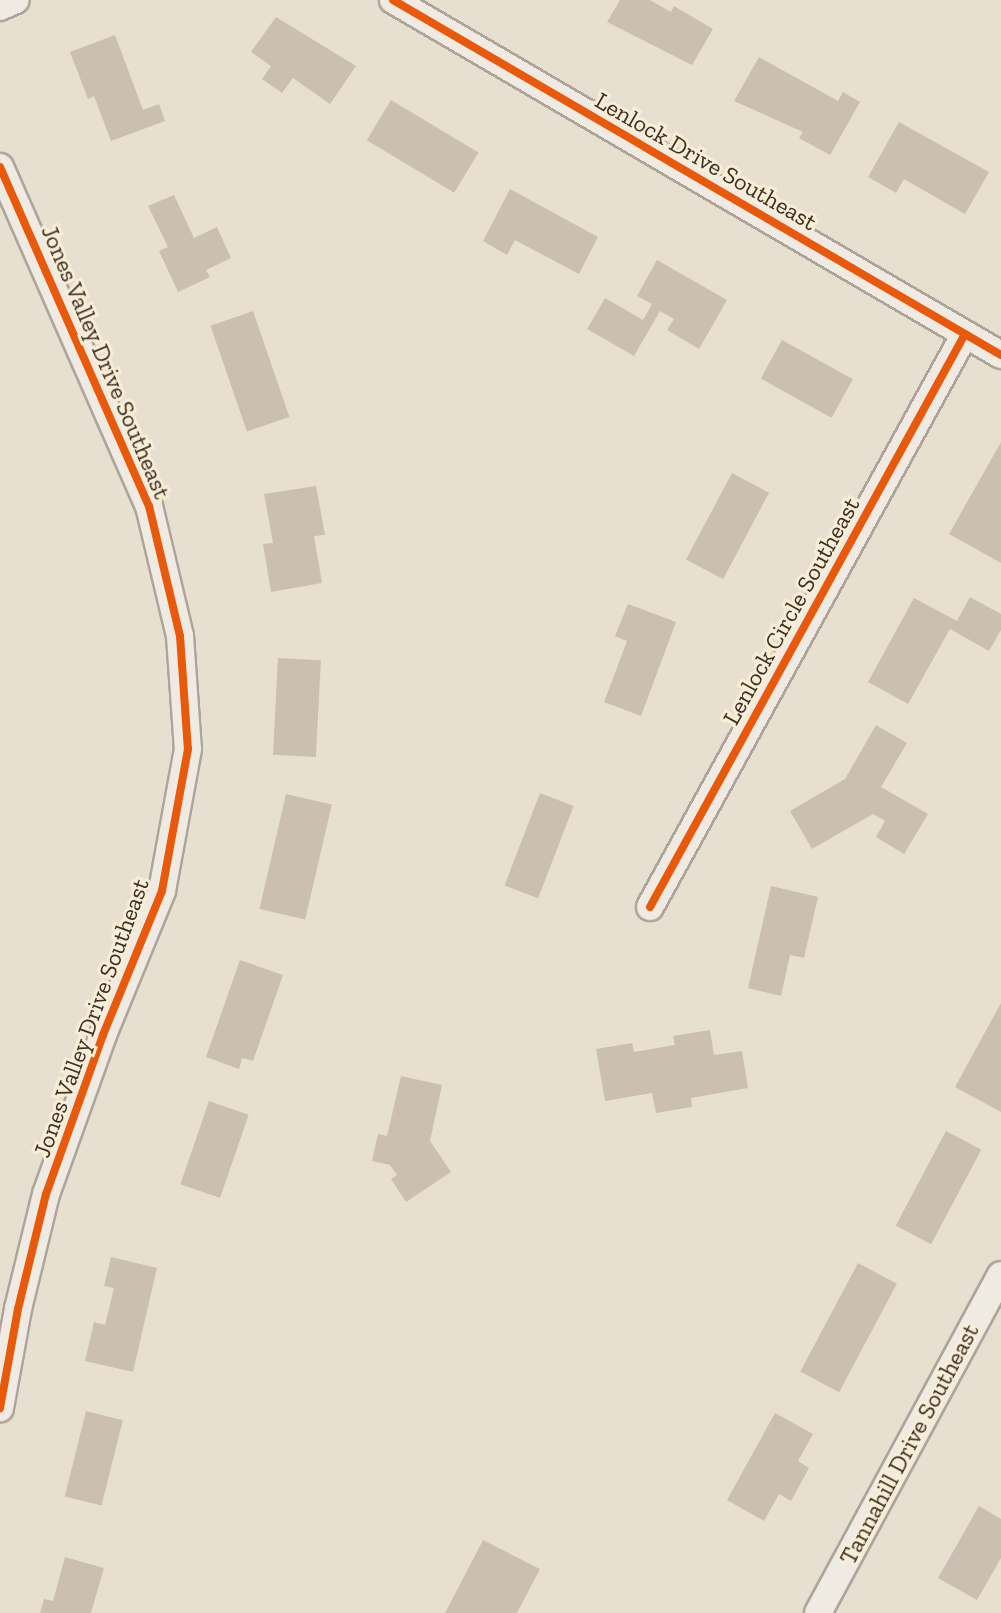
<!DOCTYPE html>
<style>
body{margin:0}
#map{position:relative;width:1001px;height:1613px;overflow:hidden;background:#e7e0d1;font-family:"Zilla Slab",serif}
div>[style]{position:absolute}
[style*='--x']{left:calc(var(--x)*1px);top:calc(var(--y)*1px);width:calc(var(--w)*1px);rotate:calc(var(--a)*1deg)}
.building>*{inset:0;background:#cbbfb2;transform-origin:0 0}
.roads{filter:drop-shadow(2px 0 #ada599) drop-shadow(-2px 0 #ada599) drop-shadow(0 2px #ada599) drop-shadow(0 -2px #ada599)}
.street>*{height:26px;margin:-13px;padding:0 13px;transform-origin:13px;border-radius:13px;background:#efebe3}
.cycleway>*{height:8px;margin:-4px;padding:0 4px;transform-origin:4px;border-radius:4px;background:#e8590c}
span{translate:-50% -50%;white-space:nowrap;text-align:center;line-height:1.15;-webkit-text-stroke:6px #f7eed8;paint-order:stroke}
.street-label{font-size:24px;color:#3d2e20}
</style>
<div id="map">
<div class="building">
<i style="clip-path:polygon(620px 0,650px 0,671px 12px,674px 6px,713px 29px,692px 65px,607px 22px)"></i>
<i style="clip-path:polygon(276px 17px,356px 66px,330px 104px,293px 78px,282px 93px,262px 79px,271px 66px,251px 52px)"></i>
<i style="clip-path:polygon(115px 35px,143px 110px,159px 104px,165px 121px,111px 141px,94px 96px,88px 99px,70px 52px)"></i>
<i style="clip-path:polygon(759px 57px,838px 101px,843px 92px,860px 102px,830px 155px,799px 138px,803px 132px,734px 101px)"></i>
<i style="left:391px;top:100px;width:102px;height:47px;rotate:31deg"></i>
<i style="clip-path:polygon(899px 122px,989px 172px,965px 214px,904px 179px,896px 193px,868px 177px)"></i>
<i style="clip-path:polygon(510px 189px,598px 237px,579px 274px,515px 240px,507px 255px,483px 241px)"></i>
<i style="clip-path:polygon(174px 195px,194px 238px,217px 227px,231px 258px,206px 270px,210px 277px,178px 292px,159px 251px,168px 247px,148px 206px)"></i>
<i style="clip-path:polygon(657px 260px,727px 300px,699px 349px,667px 330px,674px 319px,660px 311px,634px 356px,587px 329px,605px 298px,643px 320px,652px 304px,637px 296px)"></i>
<i style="left:253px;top:311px;width:112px;height:45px;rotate:71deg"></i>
<i style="left:782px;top:340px;width:81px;height:44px;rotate:29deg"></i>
<i style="clip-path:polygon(1001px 442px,1001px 563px,949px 534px)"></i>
<i style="left:732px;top:473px;width:42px;height:98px;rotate:28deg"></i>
<i style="clip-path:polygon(316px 486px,325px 535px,314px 536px,322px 583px,271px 592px,263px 544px,273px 543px,264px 494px)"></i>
<i style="clip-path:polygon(970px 597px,1001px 614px,1001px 630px,989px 651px,950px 629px,908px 704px,868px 682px,914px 598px,957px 621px)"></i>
<i style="clip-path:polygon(628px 604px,676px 622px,641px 716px,604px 702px,627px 641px,615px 636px)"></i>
<i style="left:278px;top:658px;width:43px;height:97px;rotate:3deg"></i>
<i style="clip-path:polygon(876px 725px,907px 743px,881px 787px,928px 814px,904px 854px,876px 837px,885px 821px,873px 814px,812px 849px,790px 811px,845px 779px)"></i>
<i style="left:540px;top:793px;width:36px;height:99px;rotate:21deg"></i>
<i style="left:286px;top:794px;width:47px;height:118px;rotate:13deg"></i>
<i style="clip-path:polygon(771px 886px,818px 897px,804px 958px,790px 955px,781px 996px,748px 988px)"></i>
<i style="clip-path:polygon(240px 960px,283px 975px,253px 1061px,242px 1058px,239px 1069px,206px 1057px)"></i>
<i style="clip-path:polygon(1001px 1003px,1001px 1112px,955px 1087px)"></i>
<i style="clip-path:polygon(710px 1030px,714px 1055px,742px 1051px,748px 1088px,691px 1098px,692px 1107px,656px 1113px,652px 1093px,605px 1101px,596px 1049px,632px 1043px,634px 1052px,675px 1045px,673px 1036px)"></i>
<i style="clip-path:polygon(401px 1076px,442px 1085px,430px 1141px,451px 1172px,406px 1202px,391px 1179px,397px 1175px,390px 1165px,372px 1161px,378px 1134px,387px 1136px)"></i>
<i style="left:209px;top:1101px;width:42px;height:88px;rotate:19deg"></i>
<i style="left:946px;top:1131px;width:40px;height:107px;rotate:28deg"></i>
<i style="clip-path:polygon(111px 1257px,157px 1268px,133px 1372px,85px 1361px,94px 1322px,105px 1325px,114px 1288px,104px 1286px)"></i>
<i style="left:858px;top:1263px;width:44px;height:123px;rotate:28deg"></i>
<i style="left:86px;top:1411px;width:38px;height:88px;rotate:14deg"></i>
<i style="clip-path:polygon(775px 1413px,813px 1434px,798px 1461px,809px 1468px,791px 1501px,779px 1494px,764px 1521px,727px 1500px)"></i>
<i style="clip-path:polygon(979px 1506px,1001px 1519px,1001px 1558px,977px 1600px,938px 1578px)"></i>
<i style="clip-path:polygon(483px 1540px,540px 1569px,517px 1613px,445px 1613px)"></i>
<i style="clip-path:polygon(65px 1557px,104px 1568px,91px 1613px,40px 1613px,44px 1599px,53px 1601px)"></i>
</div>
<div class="roads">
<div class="street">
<i style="--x:393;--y:0;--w:704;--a:30.28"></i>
<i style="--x:0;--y:7;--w:17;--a:-24"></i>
<i style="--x:0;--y:167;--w:370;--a:66.3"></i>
<i style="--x:149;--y:506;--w:134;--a:76.6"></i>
<i style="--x:180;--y:636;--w:113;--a:86"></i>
<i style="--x:188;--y:749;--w:144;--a:100.4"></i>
<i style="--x:162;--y:891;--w:156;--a:112.3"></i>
<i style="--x:103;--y:1035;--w:169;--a:109.7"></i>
<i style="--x:46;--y:1194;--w:118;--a:103.7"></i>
<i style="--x:18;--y:1309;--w:101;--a:100.3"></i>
<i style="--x:650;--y:907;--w:654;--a:-61.2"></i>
<i style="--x:818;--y:1613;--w:384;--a:-61.6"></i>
</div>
</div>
<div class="cycleway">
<i style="--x:393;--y:0;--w:704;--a:30.28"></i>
<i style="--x:0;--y:167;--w:370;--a:66.3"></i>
<i style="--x:149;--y:506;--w:134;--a:76.6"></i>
<i style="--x:180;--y:636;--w:113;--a:86"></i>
<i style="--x:188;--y:749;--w:144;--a:100.4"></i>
<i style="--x:162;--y:891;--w:156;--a:112.3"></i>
<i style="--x:103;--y:1035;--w:169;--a:109.7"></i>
<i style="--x:46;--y:1194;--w:118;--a:103.7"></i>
<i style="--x:18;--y:1309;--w:101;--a:100.3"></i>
<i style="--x:650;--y:907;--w:654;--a:-61.2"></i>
</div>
<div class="street-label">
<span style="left:706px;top:161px;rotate:30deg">Lenlock Drive Southeast</span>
<span style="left:106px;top:362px;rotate:67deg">Jones Valley Drive Southeast</span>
<span style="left:791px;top:611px;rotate:-61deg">Lenlock Circle Southeast</span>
<span style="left:91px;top:1018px;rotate:-70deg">Jones Valley Drive Southeast</span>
<span style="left:909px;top:1444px;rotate:-62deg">Tannahill Drive Southeast</span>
</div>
</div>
